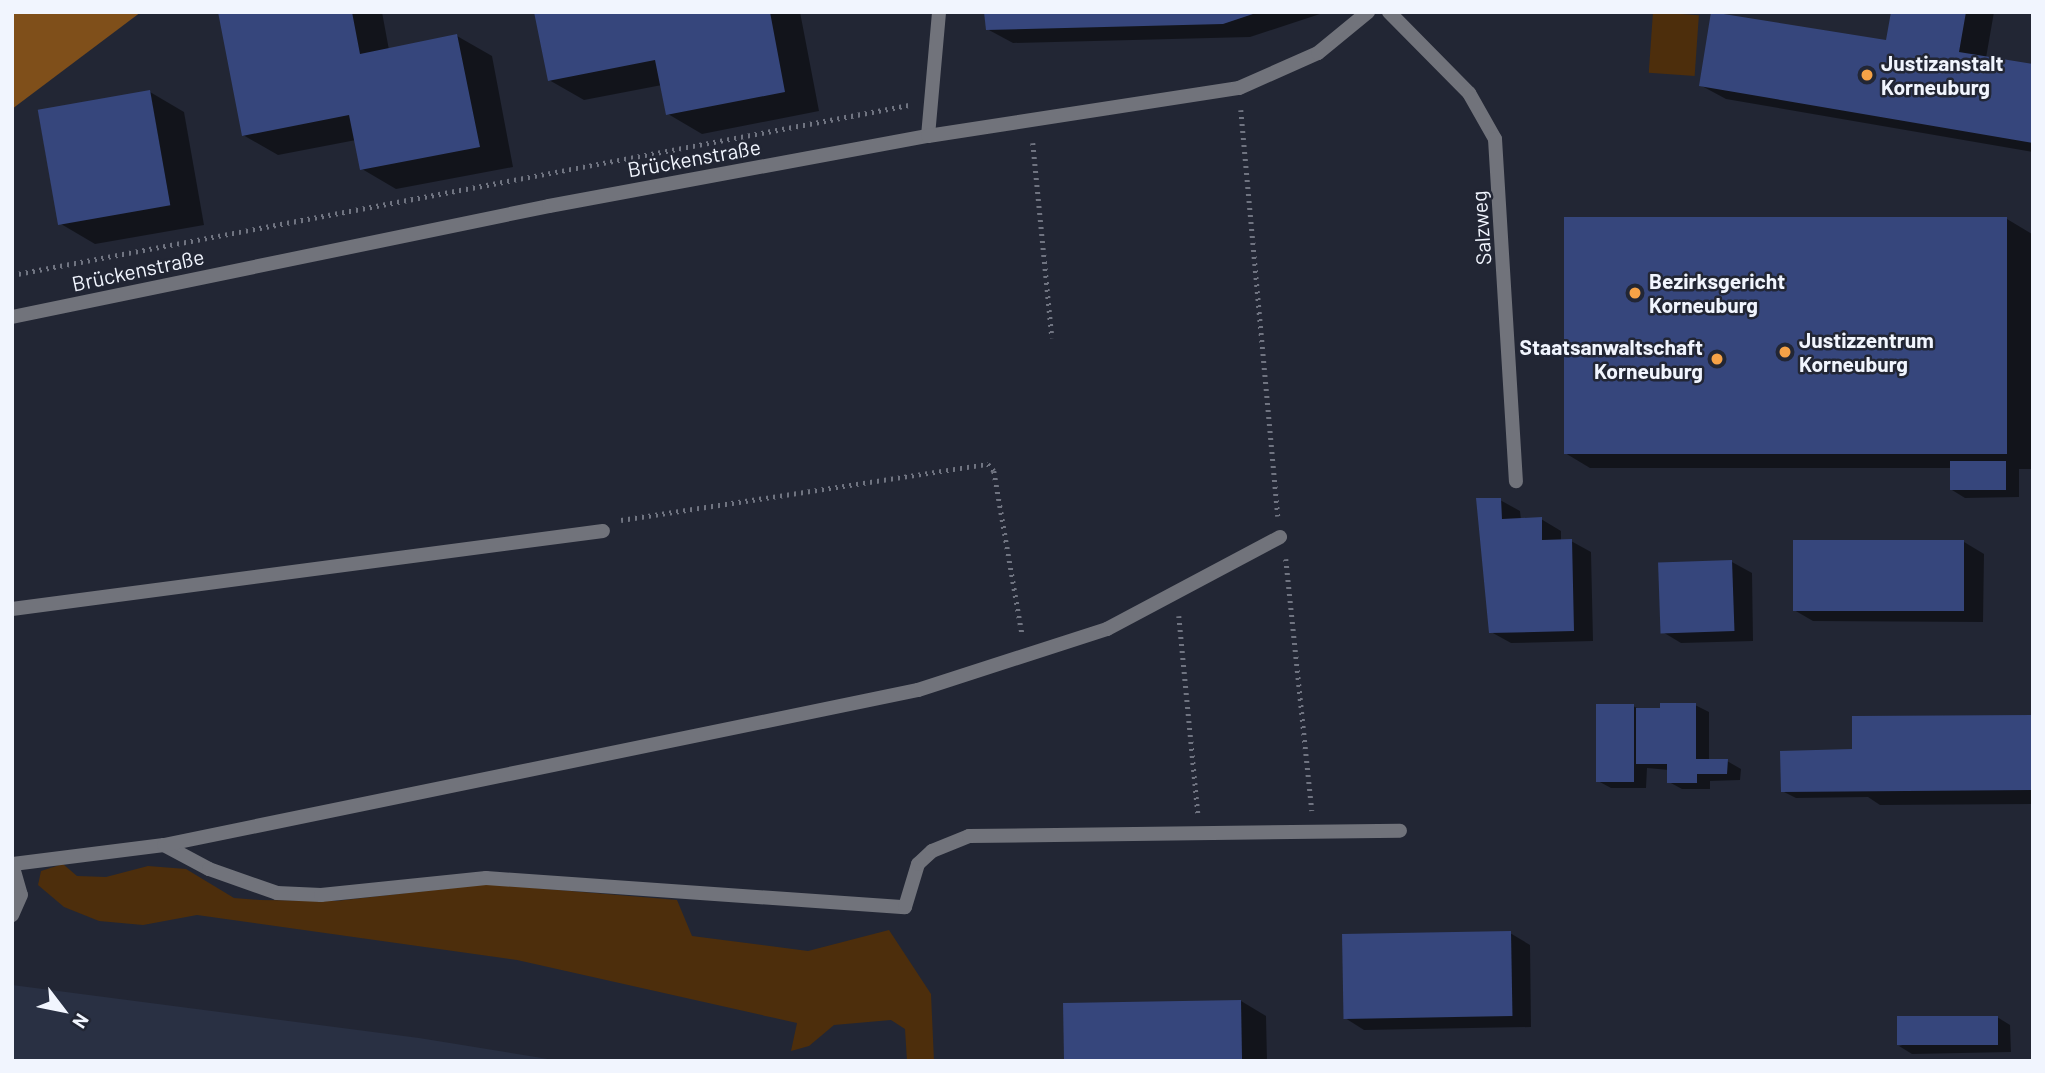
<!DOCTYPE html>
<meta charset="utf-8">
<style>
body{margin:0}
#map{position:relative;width:2045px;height:1073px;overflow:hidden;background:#222634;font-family:Barlow,sans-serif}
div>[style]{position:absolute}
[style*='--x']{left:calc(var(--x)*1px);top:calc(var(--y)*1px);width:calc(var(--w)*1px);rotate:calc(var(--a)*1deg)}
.built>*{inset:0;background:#293043}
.green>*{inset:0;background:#4d2e0c;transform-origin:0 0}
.forest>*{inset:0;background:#7f4f1a}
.shadow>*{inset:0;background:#0007}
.building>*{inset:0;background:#36467c;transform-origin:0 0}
.path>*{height:4.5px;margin-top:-2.25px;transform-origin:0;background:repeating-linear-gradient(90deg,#707481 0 2px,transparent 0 7px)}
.lane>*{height:14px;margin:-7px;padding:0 7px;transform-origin:7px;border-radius:7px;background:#71737b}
.street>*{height:14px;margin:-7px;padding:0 7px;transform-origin:7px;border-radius:7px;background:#71737b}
.dots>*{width:19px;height:19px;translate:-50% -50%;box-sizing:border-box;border:4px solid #222634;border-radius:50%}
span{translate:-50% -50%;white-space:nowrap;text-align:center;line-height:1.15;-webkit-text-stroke:5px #222634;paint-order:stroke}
.poi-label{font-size:21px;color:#f1f5fe;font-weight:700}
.left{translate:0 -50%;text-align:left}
.right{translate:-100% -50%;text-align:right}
.street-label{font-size:21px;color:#f1f5fe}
.frame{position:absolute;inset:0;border:14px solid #f1f5fe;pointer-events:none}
.north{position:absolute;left:28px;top:975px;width:70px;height:70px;-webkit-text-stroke:5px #222634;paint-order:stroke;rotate:122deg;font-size:19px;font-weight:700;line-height:28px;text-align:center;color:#f1f5fe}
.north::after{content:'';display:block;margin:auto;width:24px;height:32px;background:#f1f5fe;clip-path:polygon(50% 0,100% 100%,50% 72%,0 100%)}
</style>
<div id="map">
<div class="built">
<i style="clip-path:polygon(12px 985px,419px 1038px,560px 1061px,12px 1061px)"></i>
</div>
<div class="green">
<i style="left:1653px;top:12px;width:46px;height:61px;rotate:4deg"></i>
<i style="clip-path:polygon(63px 864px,77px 876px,106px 877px,148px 866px,186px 869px,234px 898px,260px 900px,336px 901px,487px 884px,677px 900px,692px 936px,808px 951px,889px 930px,931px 994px,934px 1061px,907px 1061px,905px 1029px,891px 1020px,834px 1025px,809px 1046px,791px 1051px,797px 1023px,517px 960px,197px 915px,143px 925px,99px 921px,64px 907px,38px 885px,41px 871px)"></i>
</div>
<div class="forest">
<i style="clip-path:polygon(12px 12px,141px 12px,12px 109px)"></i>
</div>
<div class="shadow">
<i style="clip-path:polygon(220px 12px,382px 12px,389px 50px,457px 36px,492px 56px,513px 167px,396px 189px,362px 169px,356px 140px,278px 155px,243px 135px)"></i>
<i style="clip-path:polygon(536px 12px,800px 12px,819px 111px,702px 134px,668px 114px,662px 85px,584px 100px,549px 80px)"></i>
<i style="clip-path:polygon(986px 12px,1326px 12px,1250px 37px,1013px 43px,987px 29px)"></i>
<i style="clip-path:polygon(1892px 12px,1994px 12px,1986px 58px,2033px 66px,2033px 152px,1726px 99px,1700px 85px,1887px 42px)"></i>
<i style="clip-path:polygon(150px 92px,184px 112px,204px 225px,95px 244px,61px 224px)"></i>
<i style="clip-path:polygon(2007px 219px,2032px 234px,2031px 469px,2019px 469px,2019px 497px,1965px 498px,1952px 490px,1951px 468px,1590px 468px,1565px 453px)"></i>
<i style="clip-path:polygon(1500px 500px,1520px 511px,1521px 520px,1541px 519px,1561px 531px,1561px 541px,1571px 541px,1591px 552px,1593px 641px,1511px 643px,1491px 632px)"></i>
<i style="clip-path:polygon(1964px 542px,1984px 554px,1983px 622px,1813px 621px,1794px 610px)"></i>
<i style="clip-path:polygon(1732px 562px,1752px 573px,1753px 641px,1681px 643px,1661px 631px)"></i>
<i style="clip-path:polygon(1695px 705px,1709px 712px,1709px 761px,1727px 761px,1741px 769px,1740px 780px,1710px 781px,1710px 789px,1682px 789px,1669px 782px,1669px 770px,1647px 768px,1646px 788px,1611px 788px,1598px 781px,1633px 706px,1641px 710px)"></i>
<i style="clip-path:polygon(2033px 717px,2033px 804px,1880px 805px,1868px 797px,1796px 798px,1782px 791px,1852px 751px)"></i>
<i style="clip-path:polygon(1510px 933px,1530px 945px,1531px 1027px,1364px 1030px,1345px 1018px)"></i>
<i style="clip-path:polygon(1241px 1001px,1266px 1016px,1267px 1061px,1066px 1061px)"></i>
<i style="clip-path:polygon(1997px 1017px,2010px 1025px,2011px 1052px,1912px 1054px,1899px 1046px)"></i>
</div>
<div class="building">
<i style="clip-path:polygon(218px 12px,352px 12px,360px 54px,457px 34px,480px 147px,360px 170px,349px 115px,242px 136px)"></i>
<i style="clip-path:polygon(534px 12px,770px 12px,785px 92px,666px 115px,655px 60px,548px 81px)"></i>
<i style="clip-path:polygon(984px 12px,1256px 12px,1256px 13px,1223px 24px,986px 30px)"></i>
<i style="clip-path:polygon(1711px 12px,1886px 40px,1891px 12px,1966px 12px,1959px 52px,2033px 64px,2033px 143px,1699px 86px)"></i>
<i style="left:150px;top:90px;width:117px;height:114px;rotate:80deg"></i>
<i style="left:1564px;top:217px;width:443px;height:237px"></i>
<i style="left:2006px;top:461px;width:29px;height:56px;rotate:90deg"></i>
<i style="clip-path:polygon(1476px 498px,1501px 498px,1502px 519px,1542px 517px,1542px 540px,1572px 539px,1574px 631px,1489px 633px)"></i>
<i style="left:1793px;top:540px;width:171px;height:71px"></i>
<i style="left:1732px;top:560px;width:71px;height:74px;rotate:88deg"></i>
<i style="clip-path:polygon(1660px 703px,1696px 703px,1696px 759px,1728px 759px,1727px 774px,1697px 774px,1697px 783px,1667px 783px,1667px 764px,1636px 764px,1636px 708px,1660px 708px)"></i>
<i style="left:1596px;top:704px;width:38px;height:78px"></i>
<i style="clip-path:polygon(2033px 715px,2033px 790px,1781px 792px,1780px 751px,1852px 749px,1852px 716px)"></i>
<i style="left:1511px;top:931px;width:85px;height:169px;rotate:89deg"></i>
<i style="left:1241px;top:1000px;width:61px;height:178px;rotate:89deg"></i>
<i style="left:1998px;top:1016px;width:29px;height:101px;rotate:90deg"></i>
</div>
<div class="path">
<i style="--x:1241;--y:110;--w:408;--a:84.8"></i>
<i style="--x:1033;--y:143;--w:196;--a:84.4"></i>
<i style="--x:12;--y:275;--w:913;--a:-10.73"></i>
<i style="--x:621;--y:520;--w:371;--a:-8.7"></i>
<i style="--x:988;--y:464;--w:9;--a:49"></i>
<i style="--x:994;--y:471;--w:164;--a:80.2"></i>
<i style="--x:1286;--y:559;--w:253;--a:84.1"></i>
<i style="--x:1179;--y:616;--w:198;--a:84.5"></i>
</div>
<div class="lane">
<i style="--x:1389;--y:12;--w:114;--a:45.4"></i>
<i style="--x:1469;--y:93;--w:53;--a:60.5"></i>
<i style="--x:1495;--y:139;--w:343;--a:86.5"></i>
<i style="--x:12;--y:609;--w:596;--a:-7.52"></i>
<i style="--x:164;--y:845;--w:51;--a:28.1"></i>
<i style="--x:209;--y:869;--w:72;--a:19.4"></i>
<i style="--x:277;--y:893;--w:44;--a:2.6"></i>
<i style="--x:321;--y:895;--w:166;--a:-5.9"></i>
<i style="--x:486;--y:878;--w:420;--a:4"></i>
<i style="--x:905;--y:907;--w:45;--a:-73.2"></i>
<i style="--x:918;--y:864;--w:19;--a:-43"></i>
<i style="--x:932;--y:851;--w:40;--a:-22"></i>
<i style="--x:969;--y:836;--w:431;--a:-0.7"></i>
<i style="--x:13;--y:864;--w:152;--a:-7.2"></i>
<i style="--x:164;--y:845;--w:770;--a:-11.62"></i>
<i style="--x:918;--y:690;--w:199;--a:-17.9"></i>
<i style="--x:1107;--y:629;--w:196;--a:-28"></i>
</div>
<div class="street">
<i style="--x:928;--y:136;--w:124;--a:-84.9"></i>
<i style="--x:12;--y:317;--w:548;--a:-11.68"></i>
<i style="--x:549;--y:206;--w:385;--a:-10.5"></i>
<i style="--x:928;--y:136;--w:315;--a:-8.8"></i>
<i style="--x:1239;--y:88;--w:86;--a:-23.9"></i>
<i style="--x:1318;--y:53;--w:65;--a:-39.4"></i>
<i style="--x:12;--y:864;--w:32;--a:74"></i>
<i style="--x:21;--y:895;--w:22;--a:114"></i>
</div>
<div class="dots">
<i style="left:1867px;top:75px;background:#f6a247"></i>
<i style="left:1635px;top:293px;background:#f6a247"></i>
<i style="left:1785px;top:352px;background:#f6a247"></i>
<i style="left:1717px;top:359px;background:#f6a247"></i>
</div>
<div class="poi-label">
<span class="left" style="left:1881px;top:75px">Justizanstalt<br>Korneuburg</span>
<span class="left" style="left:1649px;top:293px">Bezirksgericht<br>Korneuburg</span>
<span class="left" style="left:1799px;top:352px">Justizzentrum<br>Korneuburg</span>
<span class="right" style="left:1703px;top:359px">Staatsanwaltschaft<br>Korneuburg</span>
</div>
<div class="street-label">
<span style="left:694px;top:158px;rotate:-10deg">Brückenstraße</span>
<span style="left:1481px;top:228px;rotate:-94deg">Salzweg</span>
<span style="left:138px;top:270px;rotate:-12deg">Brückenstraße</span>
</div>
<div class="frame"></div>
<div class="north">N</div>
</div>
